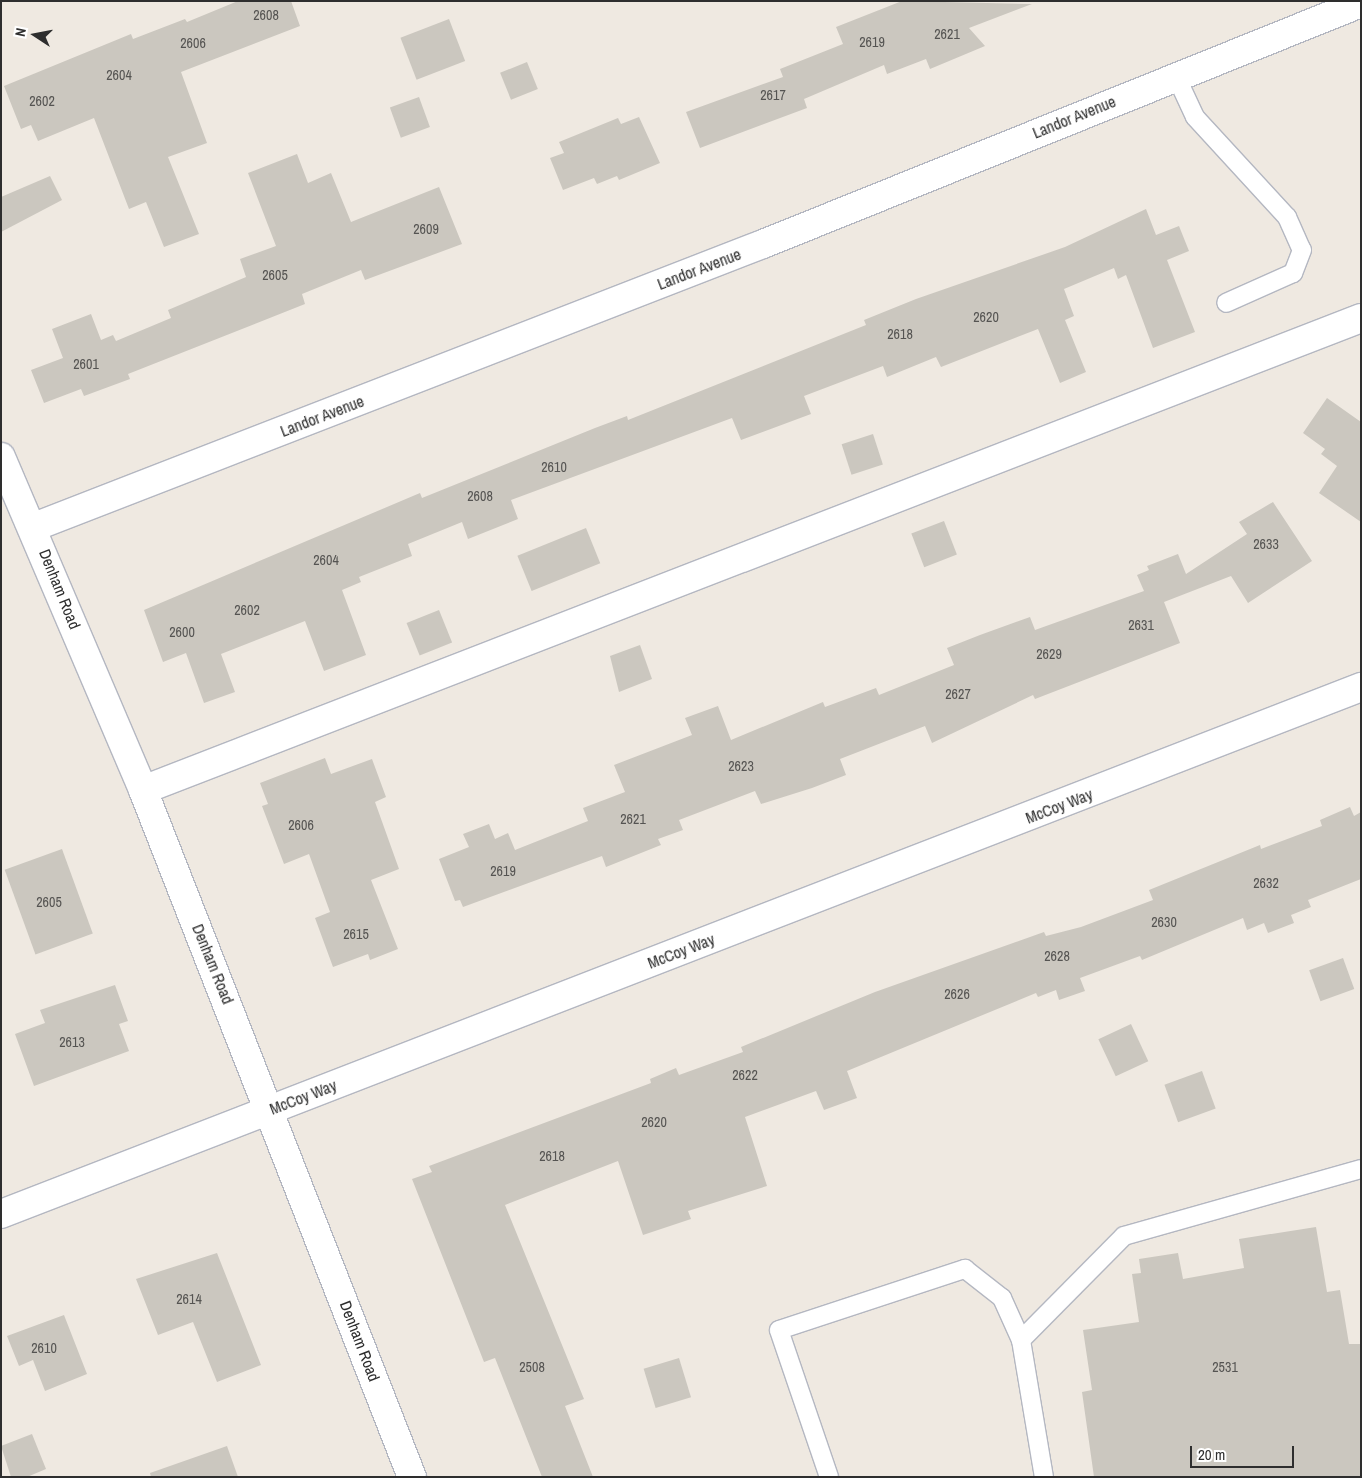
<!DOCTYPE html>
<style>
body{margin:0}
#map{position:relative;width:1362px;height:1478px;overflow:hidden;background:#efe9e1;font-family:"Archivo Narrow",sans-serif}
div>[style]{position:absolute}
[style*='--x']{left:calc(var(--x)*1px);top:calc(var(--y)*1px);width:calc(var(--w)*1px);rotate:calc(var(--a)*1deg)}
.building>*{inset:0;background:#cbc7bf;transform-origin:0 0}
.roads{filter:drop-shadow(1px 0 #b4b7c1) drop-shadow(-1px 0 #b4b7c1) drop-shadow(0 1px #b4b7c1) drop-shadow(0 -1px #b4b7c1)}
.service>*{height:18px;margin:-9px;padding:0 9px;transform-origin:9px;border-radius:9px;background:#fff}
.minor>*{height:28px;margin:-14px;padding:0 14px;transform-origin:14px;border-radius:14px;background:#fff}
span{translate:-50% -50%;white-space:nowrap;text-align:center;line-height:1.15;-webkit-text-stroke:5px #fff;paint-order:stroke}
.number-label{font-size:14px;color:#555452}
.number-label span{-webkit-text-stroke-width:0}
.street-label{font-size:16px;color:#2e2e2e}
.frame{position:absolute;inset:0;border:2px solid #2e2e2e;pointer-events:none}
.north{position:absolute;left:10px;top:10px;width:50px;height:50px;-webkit-text-stroke:4px #fff;paint-order:stroke;rotate:281deg;font-size:14px;font-weight:700;line-height:20px;text-align:center;color:#2e2e2e}
.north::after{content:'';display:block;margin:auto;width:18px;height:22px;background:#2e2e2e;clip-path:polygon(50% 0,100% 100%,50% 72%,0 100%)}
.scale{position:absolute;left:1190px;top:1446px;width:104px;height:22px;box-sizing:border-box;border:2px solid #2e2e2e;border-top:0;padding-left:6px;font-size:15px;line-height:18px;white-space:nowrap;color:#2e2e2e;-webkit-text-stroke:4px #fff;paint-order:stroke}
</style>
<div id="map">
<div class="building">
<i style="clip-path:polygon(238px 1px,291px 1px,300px 26px,181px 72px,207px 143px,168px 157px,199px 234px,164px 247px,146px 202px,129px 209px,94px 118px,38px 141px,31px 125px,21px 129px,4px 86px,131px 34px,133px 39px,185px 19px,187px 22px)"></i>
<i style="clip-path:polygon(902px 1px,1032px 4px,969px 28px,985px 46px,930px 69px,926px 59px,887px 74px,884px 65px,804px 99px,807px 108px,700px 148px,686px 112px,783px 77px,780px 69px,843px 44px,836px 27px)"></i>
<i style="left:449px;top:19px;width:45px;height:52px;rotate:69deg"></i>
<i style="left:527px;top:62px;width:29px;height:29px;rotate:68deg"></i>
<i style="left:419px;top:97px;width:32px;height:31px;rotate:70deg"></i>
<i style="clip-path:polygon(639px 117px,660px 163px,619px 180px,617px 176px,597px 184px,594px 178px,563px 190px,550px 158px,564px 153px,559px 142px,618px 118px,621px 124px)"></i>
<i style="clip-path:polygon(297px 154px,308px 183px,331px 173px,351px 222px,439px 187px,462px 244px,365px 280px,361px 270px,302px 294px,305px 304px,128px 374px,130px 379px,84px 396px,81px 389px,44px 403px,31px 370px,63px 358px,52px 329px,91px 314px,101px 340px,113px 335px,116px 341px,171px 318px,168px 310px,246px 277px,240px 259px,276px 246px,248px 173px)"></i>
<i style="clip-path:polygon(50px 176px,62px 200px,1px 232px,1px 197px)"></i>
<i style="clip-path:polygon(1146px 209px,1156px 235px,1179px 226px,1189px 251px,1167px 260px,1195px 332px,1153px 348px,1126px 275px,1118px 279px,1114px 268px,1064px 289px,1074px 316px,1065px 320px,1086px 372px,1060px 383px,1038px 329px,941px 367px,936px 357px,887px 377px,883px 366px,804px 396px,811px 414px,741px 440px,732px 418px,511px 500px,518px 519px,468px 539px,462px 522px,408px 544px,412px 556px,359px 577px,361px 582px,342px 590px,366px 655px,324px 671px,305px 621px,221px 654px,235px 692px,204px 703px,186px 653px,163px 662px,144px 610px,420px 493px,422px 498px,595px 428px,627px 416px,628px 420px,866px 325px,864px 320px,916px 299px,1065px 247px)"></i>
<i style="clip-path:polygon(1327px 398px,1361px 422px,1361px 522px,1319px 493px,1337px 466px,1321px 454px,1325px 449px,1303px 433px)"></i>
<i style="left:873px;top:434px;width:32px;height:33px;rotate:72deg"></i>
<i style="clip-path:polygon(1273px 502px,1312px 561px,1248px 603px,1231px 576px,1164px 602px,1180px 643px,1035px 699px,1033px 695px,932px 743px,925px 726px,840px 759px,846px 775px,812px 788px,761px 804px,755px 791px,679px 820px,683px 830px,658px 839px,661px 845px,606px 867px,602px 856px,463px 907px,460px 900px,455px 901px,439px 859px,469px 847px,463px 834px,489px 824px,495px 839px,508px 833px,515px 850px,588px 821px,583px 808px,625px 792px,614px 765px,692px 735px,685px 718px,718px 706px,731px 740px,823px 702px,825px 707px,876px 688px,879px 695px,954px 665px,947px 648px,980px 635px,1030px 617px,1035px 630px,1144px 591px,1137px 575px,1149px 570px,1147px 566px,1178px 554px,1186px 574px,1247px 534px,1239px 522px)"></i>
<i style="left:944px;top:521px;width:36px;height:35px;rotate:69deg"></i>
<i style="left:586px;top:528px;width:38px;height:74px;rotate:68deg"></i>
<i style="left:439px;top:610px;width:35px;height:35px;rotate:68deg"></i>
<i style="clip-path:polygon(640px 645px,652px 679px,619px 692px,610px 656px)"></i>
<i style="clip-path:polygon(325px 758px,331px 774px,372px 759px,386px 797px,375px 802px,399px 869px,371px 880px,398px 949px,370px 960px,368px 954px,333px 967px,315px 918px,330px 912px,309px 854px,284px 864px,262px 806px,268px 804px,260px 783px)"></i>
<i style="clip-path:polygon(1350px 807px,1354px 816px,1361px 812px,1361px 879px,1308px 900px,1311px 907px,1291px 915px,1294px 923px,1268px 933px,1264px 923px,1247px 930px,1243px 918px,1142px 960px,1140px 956px,1080px 978px,1085px 991px,1059px 1000px,1056px 990px,1038px 997px,1036px 993px,847px 1071px,857px 1098px,824px 1110px,816px 1091px,745px 1117px,767px 1186px,688px 1211px,691px 1219px,643px 1235px,618px 1161px,505px 1205px,584px 1399px,565px 1406px,593px 1477px,542px 1477px,495px 1358px,484px 1362px,412px 1179px,432px 1172px,429px 1166px,651px 1083px,650px 1079px,676px 1068px,679px 1075px,743px 1052px,741px 1047px,875px 992px,1044px 932px,1046px 936px,1081px 927px,1153px 900px,1149px 890px,1260px 845px,1261px 849px,1322px 826px,1320px 820px)"></i>
<i style="left:62px;top:849px;width:90px;height:61px;rotate:70deg"></i>
<i style="left:1343px;top:958px;width:33px;height:36px;rotate:70deg"></i>
<i style="clip-path:polygon(115px 985px,128px 1021px,119px 1024px,129px 1051px,34px 1086px,15px 1034px,45px 1023px,40px 1010px)"></i>
<i style="left:1131px;top:1024px;width:41px;height:36px;rotate:65deg"></i>
<i style="left:1202px;top:1071px;width:40px;height:40px;rotate:70deg"></i>
<i style="clip-path:polygon(1316px 1227px,1327px 1292px,1340px 1290px,1349px 1344px,1361px 1344px,1361px 1477px,1094px 1477px,1082px 1392px,1092px 1390px,1083px 1330px,1139px 1322px,1132px 1274px,1141px 1273px,1139px 1259px,1178px 1253px,1183px 1279px,1244px 1268px,1239px 1239px)"></i>
<i style="clip-path:polygon(217px 1253px,261px 1365px,217px 1382px,193px 1322px,158px 1335px,136px 1279px)"></i>
<i style="clip-path:polygon(64px 1315px,87px 1374px,45px 1391px,33px 1360px,19px 1366px,7px 1336px)"></i>
<i style="left:679px;top:1358px;width:41px;height:37px;rotate:73deg"></i>
<i style="clip-path:polygon(32px 1434px,46px 1469px,27px 1477px,11px 1477px,1px 1446px)"></i>
<i style="clip-path:polygon(227px 1446px,238px 1477px,151px 1477px,150px 1473px)"></i>
</div>
<div class="roads">
<div class="service">
<i style="--x:1176;--y:76;--w:45;--a:65.1"></i>
<i style="--x:1195;--y:117;--w:136;--a:47.4"></i>
<i style="--x:1287;--y:217;--w:36;--a:66"></i>
<i style="--x:1302;--y:250;--w:25;--a:111"></i>
<i style="--x:1293;--y:273;--w:73;--a:155.9"></i>
<i style="--x:1021;--y:1340;--w:146;--a:-45.3"></i>
<i style="--x:1124;--y:1236;--w:246;--a:-15.8"></i>
<i style="--x:829;--y:1477;--w:155;--a:-108.8"></i>
<i style="--x:779;--y:1330;--w:196;--a:-18.2"></i>
<i style="--x:965;--y:1269;--w:47;--a:38.1"></i>
<i style="--x:1002;--y:1298;--w:46;--a:65.7"></i>
<i style="--x:1021;--y:1340;--w:139;--a:80.5"></i>
</div>
<div class="minor">
<i style="--x:1;--y:457;--w:362;--a:66.9"></i>
<i style="--x:143;--y:790;--w:738;--a:68.62"></i>
<i style="--x:34;--y:527;--w:782;--a:-21.22"></i>
<i style="--x:763;--y:244;--w:645;--a:-21.95"></i>
<i style="--x:143;--y:790;--w:1306;--a:-21.18"></i>
<i style="--x:1;--y:1214;--w:1459;--a:-21.18"></i>
</div>
</div>
<div class="number-label">
<span style="left:266px;top:15px">2608</span>
<span style="left:947px;top:34px">2621</span>
<span style="left:872px;top:42px">2619</span>
<span style="left:193px;top:43px">2606</span>
<span style="left:119px;top:75px">2604</span>
<span style="left:773px;top:95px">2617</span>
<span style="left:42px;top:101px">2602</span>
<span style="left:426px;top:229px">2609</span>
<span style="left:275px;top:275px">2605</span>
<span style="left:986px;top:317px">2620</span>
<span style="left:900px;top:334px">2618</span>
<span style="left:86px;top:364px">2601</span>
<span style="left:554px;top:467px">2610</span>
<span style="left:480px;top:496px">2608</span>
<span style="left:1266px;top:544px">2633</span>
<span style="left:326px;top:560px">2604</span>
<span style="left:247px;top:610px">2602</span>
<span style="left:1141px;top:625px">2631</span>
<span style="left:182px;top:632px">2600</span>
<span style="left:1049px;top:654px">2629</span>
<span style="left:958px;top:694px">2627</span>
<span style="left:741px;top:766px">2623</span>
<span style="left:633px;top:819px">2621</span>
<span style="left:301px;top:825px">2606</span>
<span style="left:503px;top:871px">2619</span>
<span style="left:1266px;top:883px">2632</span>
<span style="left:49px;top:902px">2605</span>
<span style="left:1164px;top:922px">2630</span>
<span style="left:356px;top:934px">2615</span>
<span style="left:1057px;top:956px">2628</span>
<span style="left:957px;top:994px">2626</span>
<span style="left:72px;top:1042px">2613</span>
<span style="left:745px;top:1075px">2622</span>
<span style="left:654px;top:1122px">2620</span>
<span style="left:552px;top:1156px">2618</span>
<span style="left:189px;top:1299px">2614</span>
<span style="left:44px;top:1348px">2610</span>
<span style="left:532px;top:1367px">2508</span>
<span style="left:1225px;top:1367px">2531</span>
</div>
<div class="street-label">
<span style="left:1074px;top:117px;rotate:-22deg">Landor Avenue</span>
<span style="left:699px;top:269px;rotate:-21deg">Landor Avenue</span>
<span style="left:322px;top:416px;rotate:-21deg">Landor Avenue</span>
<span style="left:60px;top:589px;rotate:68deg">Denham Road</span>
<span style="left:1059px;top:806px;rotate:-21deg">McCoy Way</span>
<span style="left:681px;top:951px;rotate:-21deg">McCoy Way</span>
<span style="left:213px;top:964px;rotate:68deg">Denham Road</span>
<span style="left:303px;top:1097px;rotate:-21deg">McCoy Way</span>
<span style="left:360px;top:1341px;rotate:69deg">Denham Road</span>
</div>
<div class="frame"></div>
<div class="north">N</div>
<div class="scale">20 m</div>
</div>
